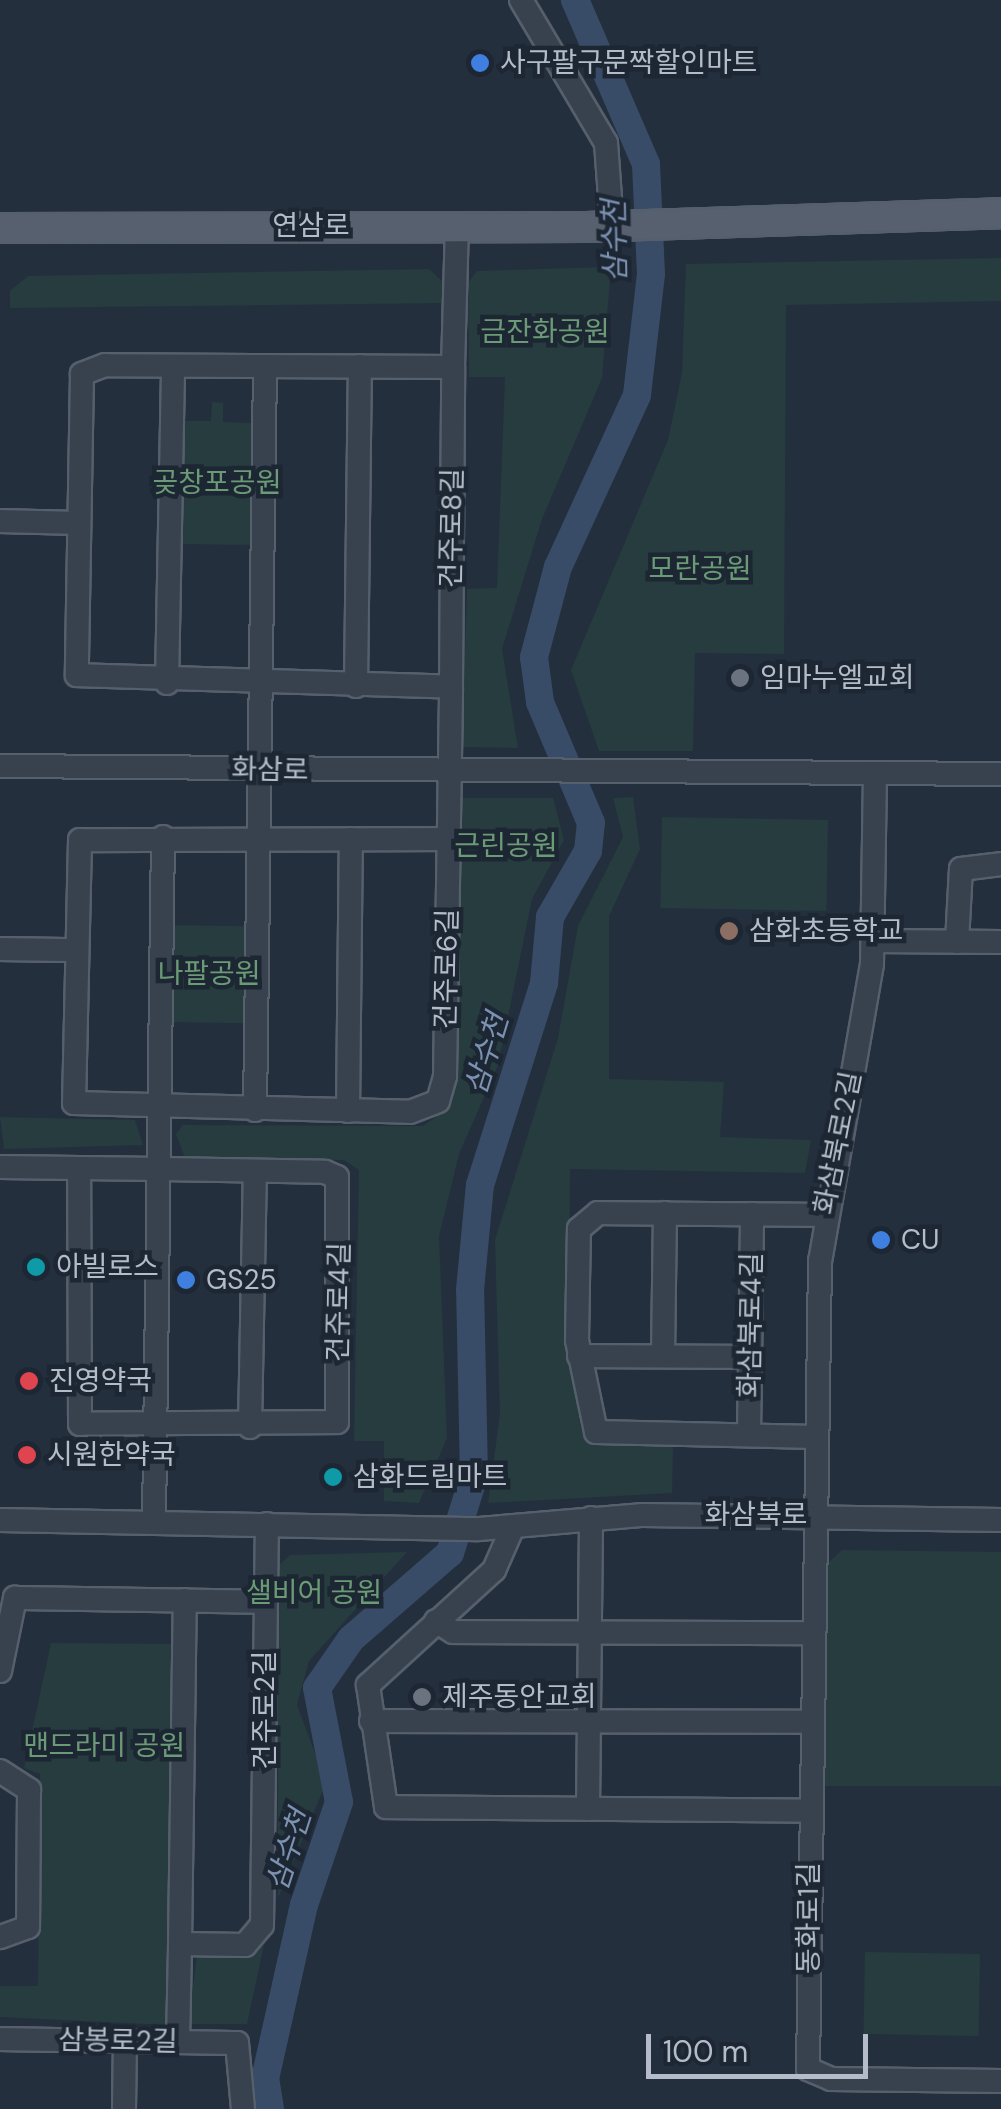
<!DOCTYPE html>
<meta charset="utf-8">
<style>
body{margin:0}
#map{position:relative;width:1001px;height:2109px;overflow:hidden;background:#242f3e;font-family:"DM Sans","Noto Sans KR",sans-serif}
div>[style]{position:absolute}
[style*='--x']{left:calc(var(--x)*1px);top:calc(var(--y)*1px);width:calc(var(--w)*1px);rotate:calc(var(--a)*1deg)}
.green>*{inset:0;background:#263c3f;transform-origin:0 0}
.river>*{height:28px;margin:-14px;padding:0 14px;transform-origin:14px;border-radius:14px;background:#394c67}
.roads{filter:drop-shadow(2px 0 #565f6c) drop-shadow(-2px 0 #565f6c) drop-shadow(0 2px #565f6c) drop-shadow(0 -2px #565f6c)}
.minor>*{height:22px;margin:-11px;padding:0 11px;transform-origin:11px;border-radius:11px;background:#38414e}
.major>*{height:28px;margin:-14px;padding:0 14px;transform-origin:14px;border-radius:14px;background:#56606e}
.dots>*{width:28px;height:28px;translate:-50% -50%;box-sizing:border-box;border:5px solid #1d2633;border-radius:50%}
span{translate:-50% -50%;white-space:nowrap;text-align:center;line-height:1.15;-webkit-text-stroke:9px #1d2633;paint-order:stroke}
.poi-label{font-size:28px;color:#b4bcc9}
.left{translate:0 -50%;text-align:left}
.street-label{font-size:28px;color:#b4bcc9}
.park-label{font-size:28px;color:#6b9a76}
.water-label{font-size:30px;color:#7c92b1;font-style:italic}
.scale{position:absolute;left:646px;top:2034px;width:222px;height:45px;box-sizing:border-box;border:5px solid #b4bcc9;border-top:0;padding-left:12px;font-size:30px;line-height:35px;white-space:nowrap;color:#b4bcc9;-webkit-text-stroke:8px #1d2633;paint-order:stroke}
</style>
<div id="map">
<div class="green">
<i style="clip-path:polygon(1001px 258px,1001px 301px,786px 305px,784px 654px,695px 653px,693px 751px,599px 751px,571px 670px,668px 440px,682px 373px,686px 264px)"></i>
<i style="clip-path:polygon(611px 267px,602px 378px,542px 519px,502px 649px,518px 748px,462px 747px,467px 589px,497px 588px,505px 377px,469px 377px,468px 283px,477px 271px)"></i>
<i style="clip-path:polygon(429px 269px,444px 283px,445px 303px,10px 308px,10px 291px,28px 276px)"></i>
<i style="clip-path:polygon(212px 402px,223px 403px,223px 422px,255px 423px,253px 545px,180px 544px,181px 421px,211px 421px)"></i>
<i style="clip-path:polygon(633px 797px,640px 849px,609px 916px,609px 1079px,724px 1082px,720px 1137px,811px 1140px,805px 1173px,570px 1169px,569px 1355px,581px 1429px,602px 1445px,673px 1444px,672px 1493px,488px 1503px,500px 1414px,495px 1240px,558px 1038px,578px 926px,623px 837px,613px 798px)"></i>
<i style="clip-path:polygon(457px 798px,553px 798px,564px 840px,532px 899px,498px 1065px,459px 1154px,439px 1236px,447px 1438px,419px 1503px,384px 1501px,384px 1441px,354px 1441px,359px 1170px,344px 1160px,185px 1158px,176px 1134px,183px 1125px,423px 1126px,440px 1114px,454px 1088px)"></i>
<i style="left:662px;top:817px;width:166px;height:91px;rotate:1deg"></i>
<i style="left:170px;top:925px;width:78px;height:97px;rotate:1deg"></i>
<i style="clip-path:polygon(0 1117px,135px 1120px,143px 1145px,4px 1149px)"></i>
<i style="clip-path:polygon(842px 1550px,1001px 1552px,1001px 1786px,822px 1786px,821px 1605px,827px 1564px)"></i>
<i style="clip-path:polygon(407px 1552px,309px 1661px,297px 1705px,326px 1783px,278px 1898px,278px 1566px,290px 1555px)"></i>
<i style="clip-path:polygon(51px 1643px,176px 1644px,169px 2025px,0 2017px,0 1986px,38px 1986px,40px 1774px,24px 1768px)"></i>
<i style="clip-path:polygon(264px 1945px,247px 2024px,188px 2024px,197px 1955px,249px 1955px)"></i>
<i style="left:865px;top:1952px;width:115px;height:82px;rotate:1deg"></i>
</div>
<div class="river">
<i style="--x:270;--y:2109;--w:30;--a:-99"></i>
<i style="--x:265;--y:2079;--w:178;--a:-77.4"></i>
<i style="--x:304;--y:1905;--w:109;--a:-71.2"></i>
<i style="--x:339;--y:1802;--w:116;--a:-100.9"></i>
<i style="--x:317;--y:1688;--w:60;--a:-55.2"></i>
<i style="--x:351;--y:1639;--w:131;--a:-41"></i>
<i style="--x:450;--y:1553;--w:81;--a:-72.7"></i>
<i style="--x:474;--y:1476;--w:186;--a:-91.2"></i>
<i style="--x:470;--y:1290;--w:105;--a:-84.6"></i>
<i style="--x:480;--y:1185;--w:212;--a:-72.4"></i>
<i style="--x:544;--y:983;--w:66;--a:-84.8"></i>
<i style="--x:550;--y:917;--w:76;--a:-60.1"></i>
<i style="--x:588;--y:851;--w:28;--a:-84"></i>
<i style="--x:591;--y:823;--w:131;--a:-112.9"></i>
<i style="--x:540;--y:702;--w:45;--a:-97.6"></i>
<i style="--x:534;--y:657;--w:93;--a:-75.1"></i>
<i style="--x:558;--y:567;--w:189;--a:-65.3"></i>
<i style="--x:637;--y:395;--w:122;--a:-83.4"></i>
<i style="--x:651;--y:274;--w:110;--a:-92.6"></i>
<i style="--x:646;--y:164;--w:179;--a:-113.4"></i>
</div>
<div class="roads">
<div class="minor">
<i style="--x:521;--y:0;--w:166;--a:59.3"></i>
<i style="--x:606;--y:143;--w:82;--a:85.8"></i>
<i style="--x:453;--y:367;--w:142;--a:-88.4"></i>
<i style="--x:0;--y:521;--w:78;--a:1.5"></i>
<i style="--x:167;--y:683;--w:317;--a:-88.9"></i>
<i style="--x:356;--y:686;--w:320;--a:-89.3"></i>
<i style="--x:0;--y:766;--w:1001;--a:0.46"></i>
<i style="--x:875;--y:773;--w:191;--a:90.9"></i>
<i style="--x:872;--y:964;--w:302;--a:99.9"></i>
<i style="--x:820;--y:1261;--w:808;--a:90.85"></i>
<i style="--x:808;--y:2069;--w:25;--a:23"></i>
<i style="--x:831;--y:2079;--w:170;--a:0.7"></i>
<i style="--x:449;--y:839;--w:369;--a:179.8"></i>
<i style="--x:80;--y:840;--w:263;--a:91.3"></i>
<i style="--x:74;--y:1103;--w:336;--a:1.5"></i>
<i style="--x:410;--y:1112;--w:30;--a:-21"></i>
<i style="--x:438;--y:1101;--w:26;--a:-74"></i>
<i style="--x:445;--y:1076;--w:389;--a:-89.1"></i>
<i style="--x:451;--y:687;--w:320;--a:-89.6"></i>
<i style="--x:453;--y:367;--w:348;--a:-179.7"></i>
<i style="--x:105;--y:365;--w:25;--a:159"></i>
<i style="--x:82;--y:374;--w:301;--a:91"></i>
<i style="--x:77;--y:675;--w:374;--a:1.8"></i>
<i style="--x:874;--y:941;--w:127;--a:0.5"></i>
<i style="--x:957;--y:942;--w:73;--a:-86.9"></i>
<i style="--x:961;--y:869;--w:40;--a:-7.1"></i>
<i style="--x:0;--y:949;--w:72;--a:0.8"></i>
<i style="--x:255;--y:1110;--w:744;--a:-89.23"></i>
<i style="--x:348;--y:1111;--w:272;--a:-89.4"></i>
<i style="--x:0;--y:1167;--w:79;--a:0.7"></i>
<i style="--x:79;--y:1168;--w:82;--a:0.7"></i>
<i style="--x:161;--y:1169;--w:164;--a:1"></i>
<i style="--x:325;--y:1172;--w:13;--a:23"></i>
<i style="--x:337;--y:1177;--w:245;--a:90"></i>
<i style="--x:337;--y:1422;--w:257;--a:179.6"></i>
<i style="--x:80;--y:1424;--w:256;--a:-90.2"></i>
<i style="--x:579;--y:1356;--w:171;--a:0.3"></i>
<i style="--x:663;--y:1356;--w:143;--a:-89.2"></i>
<i style="--x:250;--y:1427;--w:256;--a:-88.9"></i>
<i style="--x:749;--y:1435;--w:221;--a:-89.2"></i>
<i style="--x:816;--y:1437;--w:220;--a:-178.7"></i>
<i style="--x:596;--y:1432;--w:94;--a:-101.7"></i>
<i style="--x:577;--y:1340;--w:111;--a:-89"></i>
<i style="--x:579;--y:1229;--w:25;--a:-40"></i>
<i style="--x:598;--y:1213;--w:225;--a:0.5"></i>
<i style="--x:0;--y:1520;--w:479;--a:1.1"></i>
<i style="--x:479;--y:1529;--w:165;--a:-4.9"></i>
<i style="--x:643;--y:1515;--w:358;--a:0.8"></i>
<i style="--x:154;--y:1523;--w:686;--a:-89.25"></i>
<i style="--x:512;--y:1529;--w:45;--a:113.7"></i>
<i style="--x:494;--y:1570;--w:171;--a:137.6"></i>
<i style="--x:368;--y:1685;--w:123;--a:81.6"></i>
<i style="--x:386;--y:1807;--w:423;--a:0.5"></i>
<i style="--x:436;--y:1621;--w:20;--a:33"></i>
<i style="--x:453;--y:1632;--w:357;--a:0.2"></i>
<i style="--x:0;--y:1671;--w:75;--a:-78.4"></i>
<i style="--x:15;--y:1598;--w:250;--a:0.9"></i>
<i style="--x:371;--y:1721;--w:439;--a:0.1"></i>
<i style="--x:0;--y:1771;--w:35;--a:33"></i>
<i style="--x:29;--y:1790;--w:137;--a:90.4"></i>
<i style="--x:28;--y:1927;--w:30;--a:160"></i>
<i style="--x:588;--y:1809;--w:291;--a:-89.4"></i>
<i style="--x:180;--y:1944;--w:344;--a:-89.2"></i>
<i style="--x:0;--y:2039;--w:237;--a:1"></i>
<i style="--x:237;--y:2043;--w:66;--a:84.8"></i>
<i style="--x:178;--y:2042;--w:98;--a:-88.8"></i>
<i style="--x:180;--y:1944;--w:65;--a:0.9"></i>
<i style="--x:245;--y:1945;--w:26;--a:-50"></i>
<i style="--x:262;--y:1925;--w:401;--a:-89.3"></i>
<i style="--x:124;--y:2109;--w:68;--a:-89.2"></i>
</div>
<div class="major">
<i style="--x:0;--y:228;--w:586;--a:-0.1"></i>
<i style="--x:586;--y:227;--w:415;--a:-1.9"></i>
</div>
</div>
<div class="dots">
<i style="left:480px;top:63px;background:#3f7fe0"></i>
<i style="left:740px;top:678px;background:#6b7280"></i>
<i style="left:729px;top:931px;background:#8d6e63"></i>
<i style="left:881px;top:1240px;background:#3f7fe0"></i>
<i style="left:36px;top:1267px;background:#0f9aa8"></i>
<i style="left:186px;top:1280px;background:#3f7fe0"></i>
<i style="left:29px;top:1381px;background:#e0444e"></i>
<i style="left:27px;top:1455px;background:#e0444e"></i>
<i style="left:333px;top:1477px;background:#0f9aa8"></i>
<i style="left:422px;top:1697px;background:#6b7280"></i>
</div>
<div class="poi-label">
<span class="left" style="left:500px;top:63px">사구팔구문짝할인마트</span>
<span class="left" style="left:760px;top:678px">임마누엘교회</span>
<span class="left" style="left:749px;top:931px">삼화초등학교</span>
<span class="left" style="left:901px;top:1240px">CU</span>
<span class="left" style="left:56px;top:1267px">아빌로스</span>
<span class="left" style="left:206px;top:1280px">GS25</span>
<span class="left" style="left:49px;top:1381px">진영약국</span>
<span class="left" style="left:47px;top:1455px">시원한약국</span>
<span class="left" style="left:353px;top:1477px">삼화드림마트</span>
<span class="left" style="left:442px;top:1697px">제주동안교회</span>
</div>
<div class="street-label">
<span style="left:311px;top:226px">연삼로</span>
<span style="left:452px;top:528px;rotate:-89deg">건주로8길</span>
<span style="left:270px;top:770px;rotate:1deg">화삼로</span>
<span style="left:447px;top:969px;rotate:-89deg">건주로6길</span>
<span style="left:838px;top:1143px;rotate:-79deg">화삼북로2길</span>
<span style="left:339px;top:1302px;rotate:-89deg">건주로4길</span>
<span style="left:751px;top:1325px;rotate:-89deg">화삼북로4길</span>
<span style="left:756px;top:1515px">화삼북로</span>
<span style="left:265px;top:1710px;rotate:-90deg">건주로2길</span>
<span style="left:809px;top:1918px;rotate:-90deg">동화로1길</span>
<span style="left:118px;top:2041px;rotate:1deg">삼봉로2길</span>
</div>
<div class="park-label">
<span style="left:545px;top:332px">금잔화공원</span>
<span style="left:217px;top:483px">곶창포공원</span>
<span style="left:700px;top:569px">모란공원</span>
<span style="left:506px;top:846px">근린공원</span>
<span style="left:209px;top:974px">나팔공원</span>
<span style="left:314px;top:1593px">샐비어 공원</span>
<span style="left:104px;top:1746px">맨드라미 공원</span>
</div>
<div class="water-label">
<span style="left:615px;top:241px;rotate:-91deg">삼수천</span>
<span style="left:487px;top:1054px;rotate:-73deg">삼수천</span>
<span style="left:289px;top:1850px;rotate:-72deg">삼수천</span>
</div>
<div class="scale">100 m</div>
</div>
